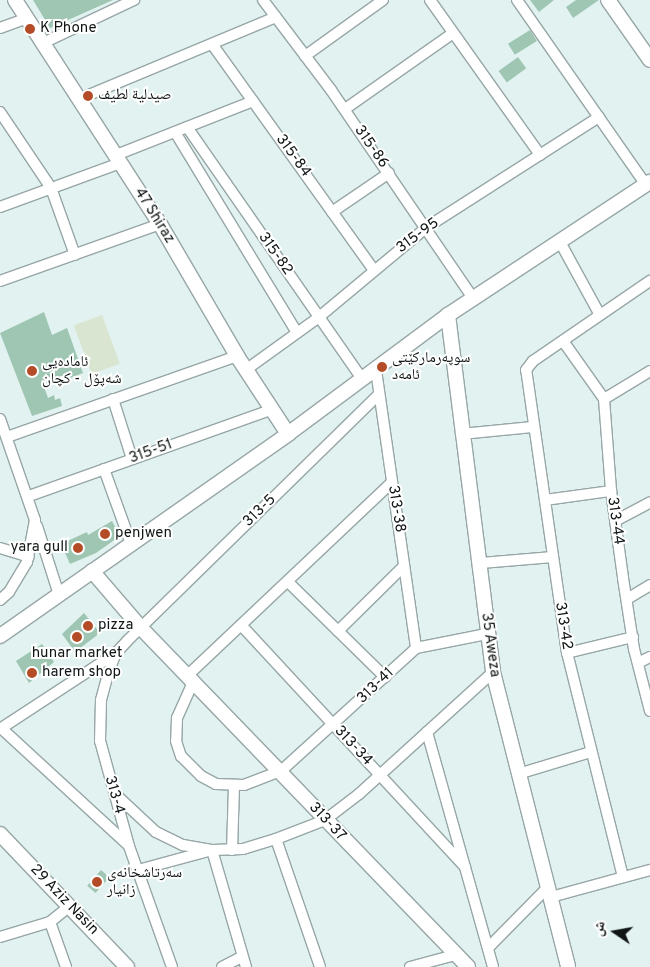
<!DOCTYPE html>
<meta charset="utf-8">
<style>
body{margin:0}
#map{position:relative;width:650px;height:967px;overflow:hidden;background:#e2f2f1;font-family:Overpass,"Noto Naskh Arabic",sans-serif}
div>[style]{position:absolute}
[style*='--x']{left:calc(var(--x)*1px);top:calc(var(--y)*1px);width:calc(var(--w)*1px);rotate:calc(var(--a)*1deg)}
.green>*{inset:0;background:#d9e5d0;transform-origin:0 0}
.building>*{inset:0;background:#9fc6b2;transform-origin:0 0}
.roads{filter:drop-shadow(1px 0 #97a6a6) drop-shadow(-1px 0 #97a6a6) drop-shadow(0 1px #97a6a6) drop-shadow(0 -1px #97a6a6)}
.street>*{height:10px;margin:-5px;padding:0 5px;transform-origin:5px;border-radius:5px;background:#fff}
.secondary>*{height:14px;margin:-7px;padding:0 7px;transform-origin:7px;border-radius:7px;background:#fff}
.dots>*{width:14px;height:14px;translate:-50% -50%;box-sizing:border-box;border:2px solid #fff;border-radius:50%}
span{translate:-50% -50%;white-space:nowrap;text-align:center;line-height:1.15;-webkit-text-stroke:4px #fff;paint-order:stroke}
.poi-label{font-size:15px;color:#0f1515}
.left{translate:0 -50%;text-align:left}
.right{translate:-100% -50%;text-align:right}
.street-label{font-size:15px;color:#0f1515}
.north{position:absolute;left:590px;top:907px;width:50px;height:50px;-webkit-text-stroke:4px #fff;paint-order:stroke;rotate:282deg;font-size:14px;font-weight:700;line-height:20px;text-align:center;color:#0f1515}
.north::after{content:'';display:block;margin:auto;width:18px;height:22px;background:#0f1515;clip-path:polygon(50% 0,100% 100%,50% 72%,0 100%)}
</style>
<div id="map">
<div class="green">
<i style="left:102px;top:315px;width:52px;height:30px;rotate:70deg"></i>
</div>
<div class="building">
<i style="clip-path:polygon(33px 0,113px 0,50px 28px)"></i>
<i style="clip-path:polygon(530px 0,554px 0,539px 12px)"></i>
<i style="clip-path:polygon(576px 0,599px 0,573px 18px,566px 7px)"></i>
<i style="left:530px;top:30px;width:13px;height:26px;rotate:58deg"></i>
<i style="left:518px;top:57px;width:14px;height:24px;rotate:54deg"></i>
<i style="clip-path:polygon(44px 312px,52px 335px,67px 328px,83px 373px,60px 382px,59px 379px,43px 384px,48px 398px,54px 395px,55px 400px,60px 398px,62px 406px,32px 416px,0 333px)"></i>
<i style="clip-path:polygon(112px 521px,120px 536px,96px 553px,70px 564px,61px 544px,87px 532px,88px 535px)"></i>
<i style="clip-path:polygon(84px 613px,100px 633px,75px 652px,62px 634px)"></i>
<i style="clip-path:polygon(42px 644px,54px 662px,29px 683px,16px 661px)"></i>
<i style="left:101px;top:870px;width:11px;height:21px;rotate:41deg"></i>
</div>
<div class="roads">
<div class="street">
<i style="--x:263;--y:0;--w:113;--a:52.9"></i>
<i style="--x:331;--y:90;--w:252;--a:55.7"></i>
<i style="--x:430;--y:0;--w:190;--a:54.6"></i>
<i style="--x:517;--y:0;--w:226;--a:55.1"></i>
<i style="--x:0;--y:28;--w:29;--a:-20"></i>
<i style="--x:43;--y:43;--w:101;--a:-25.3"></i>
<i style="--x:212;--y:44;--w:277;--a:54.4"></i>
<i style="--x:305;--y:56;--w:96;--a:-35.7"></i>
<i style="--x:79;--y:99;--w:213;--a:-22.6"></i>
<i style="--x:345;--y:109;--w:132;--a:-35.1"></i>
<i style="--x:0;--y:112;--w:92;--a:56.1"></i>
<i style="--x:51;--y:188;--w:71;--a:70.3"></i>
<i style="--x:187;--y:127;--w:308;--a:55.2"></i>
<i style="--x:175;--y:132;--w:235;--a:58.7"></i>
<i style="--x:116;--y:155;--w:147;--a:-21.5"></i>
<i style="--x:0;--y:207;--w:128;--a:-20.1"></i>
<i style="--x:332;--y:212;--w:69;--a:-34.4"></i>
<i style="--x:560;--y:242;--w:83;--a:61.3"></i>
<i style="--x:0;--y:281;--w:170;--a:-19.6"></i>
<i style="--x:563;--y:341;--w:71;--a:54.7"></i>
<i style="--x:604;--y:399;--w:92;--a:85.6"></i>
<i style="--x:611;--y:491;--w:88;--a:82.1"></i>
<i style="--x:623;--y:578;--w:72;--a:81.2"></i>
<i style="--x:634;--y:649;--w:64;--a:75.5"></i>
<i style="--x:247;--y:369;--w:89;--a:-35.8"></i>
<i style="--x:319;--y:317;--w:141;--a:-39.8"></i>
<i style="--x:427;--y:227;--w:204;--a:-32.6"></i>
<i style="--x:376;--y:370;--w:281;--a:81.8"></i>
<i style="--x:113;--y:399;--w:63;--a:72.4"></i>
<i style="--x:604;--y:399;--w:54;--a:-31.3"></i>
<i style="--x:0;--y:419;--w:107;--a:70.9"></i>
<i style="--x:35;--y:520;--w:43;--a:100.8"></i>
<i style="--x:27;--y:562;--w:35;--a:121"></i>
<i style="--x:9;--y:592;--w:12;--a:138"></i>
<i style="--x:461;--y:434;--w:72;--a:-5.6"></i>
<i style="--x:7;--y:437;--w:244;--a:-19.4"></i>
<i style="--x:104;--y:469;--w:80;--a:70.2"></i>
<i style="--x:29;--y:496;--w:259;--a:-19.6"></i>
<i style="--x:545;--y:500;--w:67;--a:-7.8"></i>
<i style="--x:615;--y:521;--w:40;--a:-28"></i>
<i style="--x:37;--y:526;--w:72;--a:72.3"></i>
<i style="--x:0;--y:548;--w:30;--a:17"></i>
<i style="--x:481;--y:563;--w:72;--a:-4.8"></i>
<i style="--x:288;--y:582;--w:136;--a:44.4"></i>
<i style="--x:627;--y:599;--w:27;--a:-31"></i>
<i style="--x:241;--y:625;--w:330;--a:47.2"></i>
<i style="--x:338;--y:631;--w:93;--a:-44.6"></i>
<i style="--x:567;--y:653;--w:68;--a:-13.6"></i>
<i style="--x:638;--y:663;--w:13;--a:-27"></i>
<i style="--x:188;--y:675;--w:279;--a:-43.4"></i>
<i style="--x:194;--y:680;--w:42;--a:114.1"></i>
<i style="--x:177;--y:718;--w:23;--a:92"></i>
<i style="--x:176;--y:741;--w:16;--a:72"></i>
<i style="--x:181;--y:756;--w:28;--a:45"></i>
<i style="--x:201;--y:776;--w:17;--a:28"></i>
<i style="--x:216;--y:784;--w:28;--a:2"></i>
<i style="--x:244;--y:785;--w:40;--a:-21"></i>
<i style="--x:281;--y:771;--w:183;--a:-42.3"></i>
<i style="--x:416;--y:648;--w:72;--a:-11.2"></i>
<i style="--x:1;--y:728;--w:171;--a:42.6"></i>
<i style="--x:0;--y:729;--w:139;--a:-33.2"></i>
<i style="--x:427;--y:732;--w:244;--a:74.3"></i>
<i style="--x:518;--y:774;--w:76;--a:-16.8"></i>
<i style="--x:114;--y:793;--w:57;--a:42.9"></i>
<i style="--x:156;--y:832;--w:30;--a:26"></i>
<i style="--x:183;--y:845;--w:29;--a:10"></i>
<i style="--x:212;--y:850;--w:31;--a:-2"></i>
<i style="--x:243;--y:849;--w:34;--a:-17"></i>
<i style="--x:276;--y:839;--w:53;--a:-21.2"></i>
<i style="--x:325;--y:820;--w:43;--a:-37.4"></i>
<i style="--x:359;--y:794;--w:181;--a:-42.3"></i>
<i style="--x:276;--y:839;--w:135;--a:71"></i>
<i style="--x:232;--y:850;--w:64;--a:-88.2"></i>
<i style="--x:138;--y:870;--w:77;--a:-15.1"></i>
<i style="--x:212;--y:850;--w:122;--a:73.8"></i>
<i style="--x:623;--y:877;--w:231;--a:-104"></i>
<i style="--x:567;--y:653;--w:286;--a:-98.2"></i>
<i style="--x:526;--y:370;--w:11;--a:-52"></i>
<i style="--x:533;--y:361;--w:142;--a:-34.4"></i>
<i style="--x:551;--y:897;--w:103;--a:-15.3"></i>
<i style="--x:50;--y:922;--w:48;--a:70.4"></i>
<i style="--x:0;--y:937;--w:52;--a:-16.7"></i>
<i style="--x:50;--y:922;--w:26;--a:-39"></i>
<i style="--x:488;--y:948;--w:86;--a:-45.5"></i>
<i style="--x:172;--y:967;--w:128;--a:-109.6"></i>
<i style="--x:129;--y:846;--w:109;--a:-105.4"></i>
<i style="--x:100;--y:741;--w:41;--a:-88.6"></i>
<i style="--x:101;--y:700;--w:30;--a:-75"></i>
<i style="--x:109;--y:671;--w:19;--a:-69"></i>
<i style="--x:116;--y:653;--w:16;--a:-47"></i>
<i style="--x:127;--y:641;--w:353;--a:-44.4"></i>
<i style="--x:222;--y:967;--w:22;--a:-27"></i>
<i style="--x:410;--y:967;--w:47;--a:-14.9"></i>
</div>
<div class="secondary">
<i style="--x:15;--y:0;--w:267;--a:57.1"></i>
<i style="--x:160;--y:224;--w:153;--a:59.7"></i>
<i style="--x:237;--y:356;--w:93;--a:56.8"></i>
<i style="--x:608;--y:0;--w:73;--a:55"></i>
<i style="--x:448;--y:315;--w:360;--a:82.8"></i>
<i style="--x:493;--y:672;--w:304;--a:75.7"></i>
<i style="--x:92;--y:571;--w:75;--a:49.3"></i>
<i style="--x:141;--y:628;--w:471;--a:46"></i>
<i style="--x:0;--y:636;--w:352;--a:-35"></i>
<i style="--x:288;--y:434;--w:199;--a:-36.6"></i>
<i style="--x:448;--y:315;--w:242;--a:-33.4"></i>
<i style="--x:0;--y:834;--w:184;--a:46.3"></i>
</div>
</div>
<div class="dots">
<i style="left:30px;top:29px;background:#b44d27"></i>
<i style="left:88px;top:96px;background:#b44d27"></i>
<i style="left:382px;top:367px;background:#b44d27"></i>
<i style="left:32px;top:371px;background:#b44d27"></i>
<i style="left:105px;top:534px;background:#b44d27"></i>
<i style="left:78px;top:548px;background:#b44d27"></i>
<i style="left:88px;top:626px;background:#b44d27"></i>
<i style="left:77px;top:637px;background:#b44d27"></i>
<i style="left:32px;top:673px;background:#b44d27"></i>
<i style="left:97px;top:882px;background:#b44d27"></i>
</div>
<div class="poi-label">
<span class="left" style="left:40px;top:29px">K Phone</span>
<span class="left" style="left:98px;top:96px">صیدلیة لطیف</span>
<span class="left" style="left:392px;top:367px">سوپەرمارکێتی<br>ئامەد</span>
<span class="left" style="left:42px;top:371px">ئامادەیی<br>شەپۆل - کچان</span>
<span class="left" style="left:115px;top:534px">penjwen</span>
<span class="right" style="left:68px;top:548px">yara gull</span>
<span class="left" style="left:98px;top:626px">pizza</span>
<span style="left:77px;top:654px">hunar market</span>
<span class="left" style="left:42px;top:673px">harem shop</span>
<span class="left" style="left:107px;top:882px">سەرتاشخانەی<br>زانیار</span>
</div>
<div class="street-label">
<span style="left:371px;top:147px;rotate:55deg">315-86</span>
<span style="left:293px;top:156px;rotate:54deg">315-84</span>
<span style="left:154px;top:216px;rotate:58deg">47 Shiraz</span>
<span style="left:418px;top:236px;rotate:-36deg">315-95</span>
<span style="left:275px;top:254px;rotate:55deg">315-82</span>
<span style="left:151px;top:452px;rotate:-20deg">315-51</span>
<span style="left:396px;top:509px;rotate:81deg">313-38</span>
<span style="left:260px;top:511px;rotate:-44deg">313-5</span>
<span style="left:615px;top:521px;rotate:82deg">313-44</span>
<span style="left:563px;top:626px;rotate:81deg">313-42</span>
<span style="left:490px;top:645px;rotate:82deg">35 Aweza</span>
<span style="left:376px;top:686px;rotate:-44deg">313-41</span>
<span style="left:353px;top:746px;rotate:47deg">313-34</span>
<span style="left:114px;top:795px;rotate:74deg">313-4</span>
<span style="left:327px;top:822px;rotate:47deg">313-37</span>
<span style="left:64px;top:900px;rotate:46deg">29 Aziz Nasin</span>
</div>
<div class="north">ش</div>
</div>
